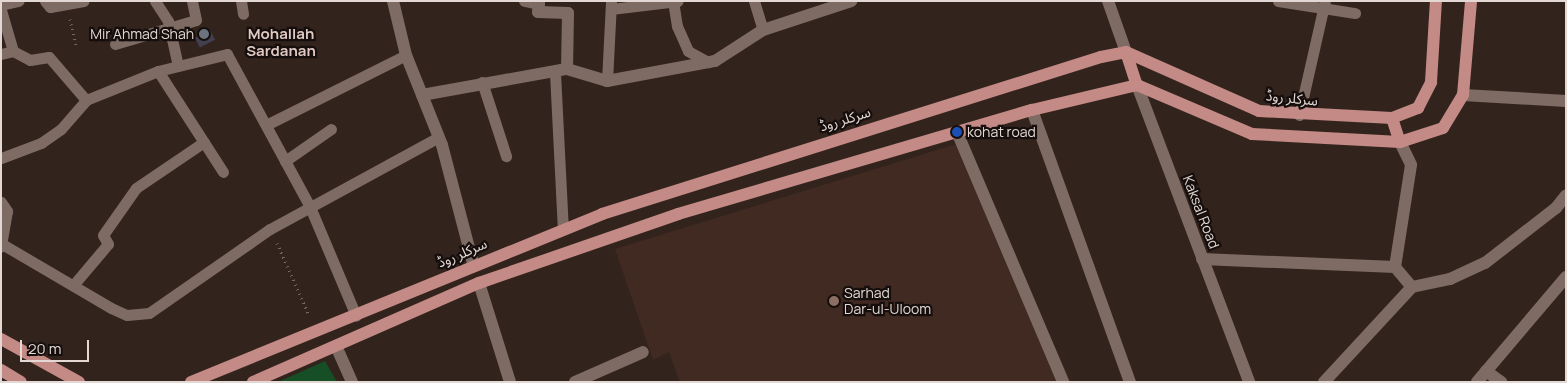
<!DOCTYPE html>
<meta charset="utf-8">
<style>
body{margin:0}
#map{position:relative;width:1567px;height:383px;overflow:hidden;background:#33231d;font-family:Manrope,"Noto Sans Arabic",sans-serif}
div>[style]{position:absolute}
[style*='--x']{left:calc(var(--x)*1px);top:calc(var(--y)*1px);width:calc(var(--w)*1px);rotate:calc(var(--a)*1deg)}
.built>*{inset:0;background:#402a22}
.green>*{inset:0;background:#164f25}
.building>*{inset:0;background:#424050;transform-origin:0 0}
.path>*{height:3px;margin-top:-1.5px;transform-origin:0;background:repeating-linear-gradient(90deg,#756761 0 1px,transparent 0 5px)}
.lane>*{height:11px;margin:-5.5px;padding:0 5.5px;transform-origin:5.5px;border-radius:5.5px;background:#7e6b64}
.street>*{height:12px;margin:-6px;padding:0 6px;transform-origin:6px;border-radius:6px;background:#7e6b64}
.primary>*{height:12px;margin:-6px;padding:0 6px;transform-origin:6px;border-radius:6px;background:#c48a86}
.dots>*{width:14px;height:14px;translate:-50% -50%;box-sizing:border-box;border:2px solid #150e0c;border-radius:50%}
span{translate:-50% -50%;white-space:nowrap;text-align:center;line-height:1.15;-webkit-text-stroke:4.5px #150e0c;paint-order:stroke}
.poi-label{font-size:14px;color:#e3d8d4}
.right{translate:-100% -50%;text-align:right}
.left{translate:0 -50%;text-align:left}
.street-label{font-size:14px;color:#e3d8d4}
.neighbourhood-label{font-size:15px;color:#dfc9c2;font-weight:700}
.frame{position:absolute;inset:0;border:2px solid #e3d8d4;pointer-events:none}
.scale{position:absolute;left:20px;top:340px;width:69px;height:22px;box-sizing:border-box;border:2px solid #e3d8d4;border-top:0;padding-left:6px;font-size:15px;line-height:18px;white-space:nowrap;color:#e3d8d4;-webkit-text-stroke:4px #150e0c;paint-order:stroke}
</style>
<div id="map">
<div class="built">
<i style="clip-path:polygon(963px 142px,1071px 382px,680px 382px,669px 352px,653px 360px,615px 249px)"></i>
</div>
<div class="green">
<i style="clip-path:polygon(325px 361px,337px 382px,278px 382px)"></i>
</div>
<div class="building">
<i style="left:210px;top:30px;width:11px;height:17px;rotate:63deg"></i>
</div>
<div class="path">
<i style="--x:70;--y:19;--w:28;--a:77"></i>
<i style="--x:277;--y:243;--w:79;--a:66"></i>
</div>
<div class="lane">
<i style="--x:45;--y:1;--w:8;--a:50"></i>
<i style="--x:50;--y:7;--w:34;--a:-10"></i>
<i style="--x:155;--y:1;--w:24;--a:57"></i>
<i style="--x:168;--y:21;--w:46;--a:77.5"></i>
<i style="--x:241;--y:1;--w:13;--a:81"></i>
<i style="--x:673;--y:1;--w:25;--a:81"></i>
<i style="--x:677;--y:26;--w:27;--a:66"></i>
<i style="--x:688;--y:51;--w:23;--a:29"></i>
<i style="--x:754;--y:1;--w:30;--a:73"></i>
<i style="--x:1278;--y:1;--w:78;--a:8.9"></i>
<i style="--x:1;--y:5;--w:18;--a:-13"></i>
<i style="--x:611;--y:9;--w:67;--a:-6.8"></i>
<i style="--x:1;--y:10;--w:43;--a:73.7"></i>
<i style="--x:115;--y:44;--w:84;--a:-16.5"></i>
<i style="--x:196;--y:20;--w:19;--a:-102"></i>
<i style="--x:1;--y:54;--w:12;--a:-14"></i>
<i style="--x:13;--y:51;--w:19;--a:28"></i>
<i style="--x:30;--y:60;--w:19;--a:-9"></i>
<i style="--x:49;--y:57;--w:57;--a:49.3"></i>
<i style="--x:158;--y:71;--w:120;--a:57.2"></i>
<i style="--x:555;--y:73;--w:156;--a:87.1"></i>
<i style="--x:607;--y:81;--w:80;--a:-87.1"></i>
<i style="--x:482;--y:82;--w:78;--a:72"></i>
<i style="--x:1299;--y:115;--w:117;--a:-77.2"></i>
<i style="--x:268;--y:124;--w:154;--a:-26.6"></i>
<i style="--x:1;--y:158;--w:43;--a:-20.6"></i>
<i style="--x:41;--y:143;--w:24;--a:-35"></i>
<i style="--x:61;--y:129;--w:38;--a:-49"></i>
<i style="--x:86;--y:100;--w:78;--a:-21.9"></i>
<i style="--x:158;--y:71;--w:71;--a:-13.8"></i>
<i style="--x:227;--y:54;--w:174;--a:61.5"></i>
<i style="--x:310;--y:207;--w:118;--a:67.1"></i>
<i style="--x:285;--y:161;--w:56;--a:-34.8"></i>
<i style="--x:1;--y:202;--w:11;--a:56"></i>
<i style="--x:7;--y:211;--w:36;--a:100"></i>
<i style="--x:2;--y:244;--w:126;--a:30.4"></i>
<i style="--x:111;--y:308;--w:17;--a:24"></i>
<i style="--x:127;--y:315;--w:22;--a:-5"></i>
<i style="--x:149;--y:313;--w:147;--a:-34.8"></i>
<i style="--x:270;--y:229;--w:192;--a:-28.6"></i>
<i style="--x:75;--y:283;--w:51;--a:-49.8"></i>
<i style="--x:108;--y:244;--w:10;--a:-119"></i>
<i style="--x:103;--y:235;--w:57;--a:-54.9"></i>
<i style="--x:136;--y:188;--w:82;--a:-34.1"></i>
</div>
<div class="street">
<i style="--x:393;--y:1;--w:56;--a:76.5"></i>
<i style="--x:406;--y:55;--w:97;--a:68.2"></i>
<i style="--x:442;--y:145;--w:122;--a:75.3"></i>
<i style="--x:525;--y:1;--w:14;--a:12"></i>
<i style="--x:539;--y:4;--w:8;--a:97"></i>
<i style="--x:538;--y:12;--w:30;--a:2"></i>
<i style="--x:568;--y:13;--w:56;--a:91"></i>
<i style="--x:1108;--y:1;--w:54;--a:70.6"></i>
<i style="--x:1137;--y:85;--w:317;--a:69.3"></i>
<i style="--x:422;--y:95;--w:147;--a:-10.2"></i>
<i style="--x:567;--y:69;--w:42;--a:16.7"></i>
<i style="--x:607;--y:81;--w:110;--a:-10.5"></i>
<i style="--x:715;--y:61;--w:57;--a:-32.9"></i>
<i style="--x:763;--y:30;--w:93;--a:-18.2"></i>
<i style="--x:1463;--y:95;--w:103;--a:3.3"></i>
<i style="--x:1032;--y:110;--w:289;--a:70.2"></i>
<i style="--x:957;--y:132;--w:272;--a:67"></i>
<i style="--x:1400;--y:142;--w:25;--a:64"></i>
<i style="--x:1411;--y:165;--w:103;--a:98.9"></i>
<i style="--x:1395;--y:267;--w:26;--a:50"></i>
<i style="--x:1202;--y:259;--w:193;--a:2.4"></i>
<i style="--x:479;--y:283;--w:104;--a:72.6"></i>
<i style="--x:336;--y:346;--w:39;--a:66"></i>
<i style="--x:1486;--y:371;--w:19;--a:36"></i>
<i style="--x:575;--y:382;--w:74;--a:-23.8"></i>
<i style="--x:1324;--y:382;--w:129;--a:-47.2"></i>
<i style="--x:1412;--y:287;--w:39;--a:-12"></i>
<i style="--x:1450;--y:279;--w:38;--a:-25"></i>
<i style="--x:1485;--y:263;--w:90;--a:-37.8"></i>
<i style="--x:1556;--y:208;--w:16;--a:-52"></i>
<i style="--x:1477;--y:382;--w:138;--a:-49.7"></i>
</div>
<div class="primary">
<i style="--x:1126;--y:52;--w:35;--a:72"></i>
<i style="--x:1392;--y:118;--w:25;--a:72"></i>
<i style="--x:1;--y:339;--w:89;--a:28.9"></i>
<i style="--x:1;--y:370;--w:23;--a:31"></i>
<i style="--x:191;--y:382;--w:444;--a:-22.2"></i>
<i style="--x:602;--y:214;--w:523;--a:-17.47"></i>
<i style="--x:1101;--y:57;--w:25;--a:-11"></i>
<i style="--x:1126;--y:52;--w:145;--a:23.9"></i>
<i style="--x:1259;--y:111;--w:133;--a:3"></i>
<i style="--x:1392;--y:118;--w:28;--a:-21"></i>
<i style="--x:1418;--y:108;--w:29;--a:-63"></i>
<i style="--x:1431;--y:82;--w:81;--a:-86.5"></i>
<i style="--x:253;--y:382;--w:247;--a:-23.7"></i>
<i style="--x:479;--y:283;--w:211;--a:-19.1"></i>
<i style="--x:678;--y:214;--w:369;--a:-16.4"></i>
<i style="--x:1032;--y:110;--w:108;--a:-13.4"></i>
<i style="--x:1137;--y:85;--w:125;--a:23.1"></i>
<i style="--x:1252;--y:134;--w:148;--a:3.1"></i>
<i style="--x:1400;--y:142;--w:45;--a:-18"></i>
<i style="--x:1443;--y:128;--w:39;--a:-59"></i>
<i style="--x:1463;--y:95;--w:94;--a:-85.1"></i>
</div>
<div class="dots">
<i style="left:204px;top:34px;background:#6b7280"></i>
<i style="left:957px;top:132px;background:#1a4fb4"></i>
<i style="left:834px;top:301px;background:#8d6e63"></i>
</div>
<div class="poi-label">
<span class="right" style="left:194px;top:34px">Mir Ahmad Shah</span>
<span class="left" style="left:967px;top:132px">kohat road</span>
<span class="left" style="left:844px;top:301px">Sarhad<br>Dar-ul-Uloom</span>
</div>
<div class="street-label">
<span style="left:1292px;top:98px;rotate:6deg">سرکلر روڈ</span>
<span style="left:845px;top:119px;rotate:-17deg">سرکلر روڈ</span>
<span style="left:1201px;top:212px;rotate:69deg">Kaksal Road</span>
<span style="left:462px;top:253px;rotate:-23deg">سرکلر روڈ</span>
</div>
<div class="neighbourhood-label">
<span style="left:281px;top:42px">Mohallah<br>Sardanan</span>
</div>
<div class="frame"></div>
<div class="scale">20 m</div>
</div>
